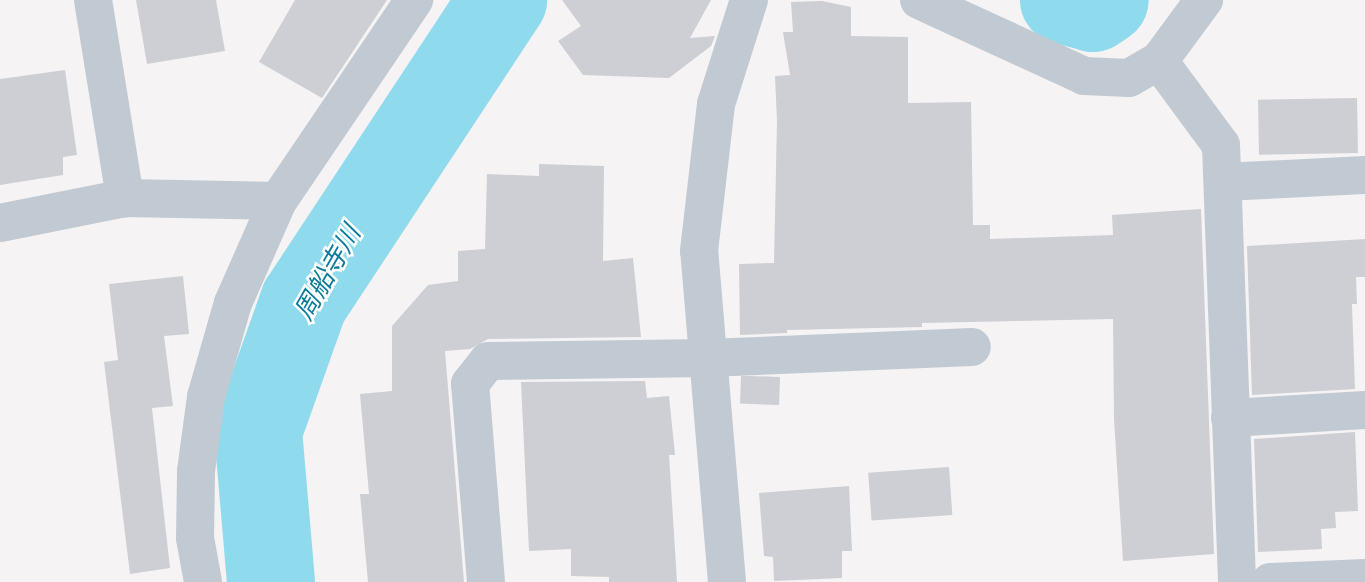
<!DOCTYPE html>
<meta charset="utf-8">
<style>
body{margin:0}
#map{position:relative;width:1365px;height:582px;overflow:hidden;background:#f5f3f3;font-family:"Varela Round","Noto Sans JP",sans-serif}
div>[style]{position:absolute}
[style*='--x']{left:calc(var(--x)*1px);top:calc(var(--y)*1px);width:calc(var(--w)*1px);rotate:calc(var(--a)*1deg)}
.river>*{height:88px;margin:-44px;padding:0 44px;transform-origin:44px;border-radius:44px;background:#90daee}
.building>*{inset:0;background:#cdcfd5;transform-origin:0 0}
.minor>*{height:38px;margin:-19px;padding:0 19px;transform-origin:19px;border-radius:19px;background:#c1cad2}
span{translate:-50% -50%;white-space:nowrap;text-align:center;line-height:1.15;-webkit-text-stroke:5px #fff;paint-order:stroke}
.water-label{font-size:26px;color:#0c7c9b;font-style:italic}
</style>
<div id="map">
<div class="river">
<i style="--x:1064;--y:0;--w:30;--a:15"></i>
<i style="--x:1093;--y:8;--w:14;--a:-34"></i>
<i style="--x:271;--y:582;--w:152;--a:-94.9"></i>
<i style="--x:258;--y:431;--w:137;--a:-70.4"></i>
<i style="--x:304;--y:302;--w:362;--a:-56.6"></i>
</div>
<div class="building">
<i style="clip-path:polygon(136px 0,216px 0,225px 51px,147px 64px)"></i>
<i style="clip-path:polygon(295px 0,387px 0,322px 98px,259px 62px)"></i>
<i style="clip-path:polygon(562px 0,711px 0,690px 38px,715px 36px,711px 46px,669px 78px,583px 75px,558px 41px,581px 26px)"></i>
<i style="clip-path:polygon(822px 1px,851px 7px,851px 36px,908px 37px,908px 103px,971px 102px,973px 225px,990px 225px,990px 239px,1113px 235px,1112px 215px,1201px 209px,1214px 554px,1123px 561px,1114px 419px,1113px 319px,922px 323px,922px 327px,787px 330px,787px 333px,740px 335px,739px 264px,774px 263px,777px 121px,775px 76px,790px 75px,783px 32px,793px 32px,791px 2px)"></i>
<i style="clip-path:polygon(65px 70px,77px 155px,63px 157px,63px 175px,0 185px,0 79px)"></i>
<i style="left:1357px;top:98px;width:55px;height:99px;rotate:89deg"></i>
<i style="clip-path:polygon(539px 164px,604px 166px,603px 261px,633px 258px,641px 337px,488px 339px,470px 349px,445px 351px,464px 582px,368px 582px,360px 494px,369px 494px,360px 394px,392px 391px,392px 326px,428px 285px,458px 281px,458px 251px,485px 249px,487px 174px,539px 176px)"></i>
<i style="clip-path:polygon(1365px 239px,1365px 277px,1356px 277px,1357px 304px,1352px 304px,1355px 389px,1252px 395px,1247px 246px)"></i>
<i style="clip-path:polygon(183px 276px,189px 334px,164px 336px,173px 406px,152px 408px,170px 568px,130px 574px,104px 362px,118px 360px,109px 284px)"></i>
<i style="left:780px;top:377px;width:28px;height:39px;rotate:92deg"></i>
<i style="clip-path:polygon(645px 381px,647px 398px,669px 396px,675px 455px,669px 455px,677px 582px,609px 582px,609px 577px,571px 576px,571px 549px,529px 551px,521px 382px)"></i>
<i style="clip-path:polygon(1355px 432px,1358px 511px,1335px 512px,1336px 528px,1321px 529px,1322px 549px,1258px 552px,1254px 439px)"></i>
<i style="left:949px;top:467px;width:48px;height:81px;rotate:86deg"></i>
<i style="clip-path:polygon(849px 486px,852px 551px,842px 551px,842px 578px,774px 581px,773px 557px,764px 556px,759px 493px)"></i>
</div>
<div class="minor">
<i style="--x:93;--y:0;--w:201;--a:80.8"></i>
<i style="--x:919;--y:0;--w:182;--a:24.7"></i>
<i style="--x:1084;--y:76;--w:45;--a:2.5"></i>
<i style="--x:1129;--y:78;--w:34;--a:-30"></i>
<i style="--x:1159;--y:61;--w:76;--a:-53.6"></i>
<i style="--x:1159;--y:61;--w:104;--a:53.6"></i>
<i style="--x:1221;--y:145;--w:437;--a:87.9"></i>
<i style="--x:1223;--y:182;--w:142;--a:-2.8"></i>
<i style="--x:0;--y:223;--w:127;--a:-11.3"></i>
<i style="--x:125;--y:198;--w:153;--a:1.1"></i>
<i style="--x:278;--y:201;--w:243;--a:-55.9"></i>
<i style="--x:1230;--y:418;--w:135;--a:-3.4"></i>
<i style="--x:203;--y:582;--w:45;--a:-100.3"></i>
<i style="--x:195;--y:538;--w:67;--a:-89.1"></i>
<i style="--x:196;--y:471;--w:75;--a:-82.3"></i>
<i style="--x:206;--y:397;--w:98;--a:-74"></i>
<i style="--x:233;--y:303;--w:111;--a:-66.2"></i>
<i style="--x:486;--y:582;--w:199;--a:-94.6"></i>
<i style="--x:470;--y:384;--w:29;--a:-52"></i>
<i style="--x:488;--y:361;--w:220;--a:-0.8"></i>
<i style="--x:708;--y:358;--w:264;--a:-2.4"></i>
<i style="--x:727;--y:582;--w:332;--a:-94.8"></i>
<i style="--x:699;--y:251;--w:148;--a:-83.4"></i>
<i style="--x:716;--y:104;--w:109;--a:-72.4"></i>
<i style="--x:1270;--y:582;--w:95;--a:-2.4"></i>
</div>
<div class="water-label">
<span style="left:328px;top:273px;rotate:-60deg">周船寺川</span>
</div>
</div>
